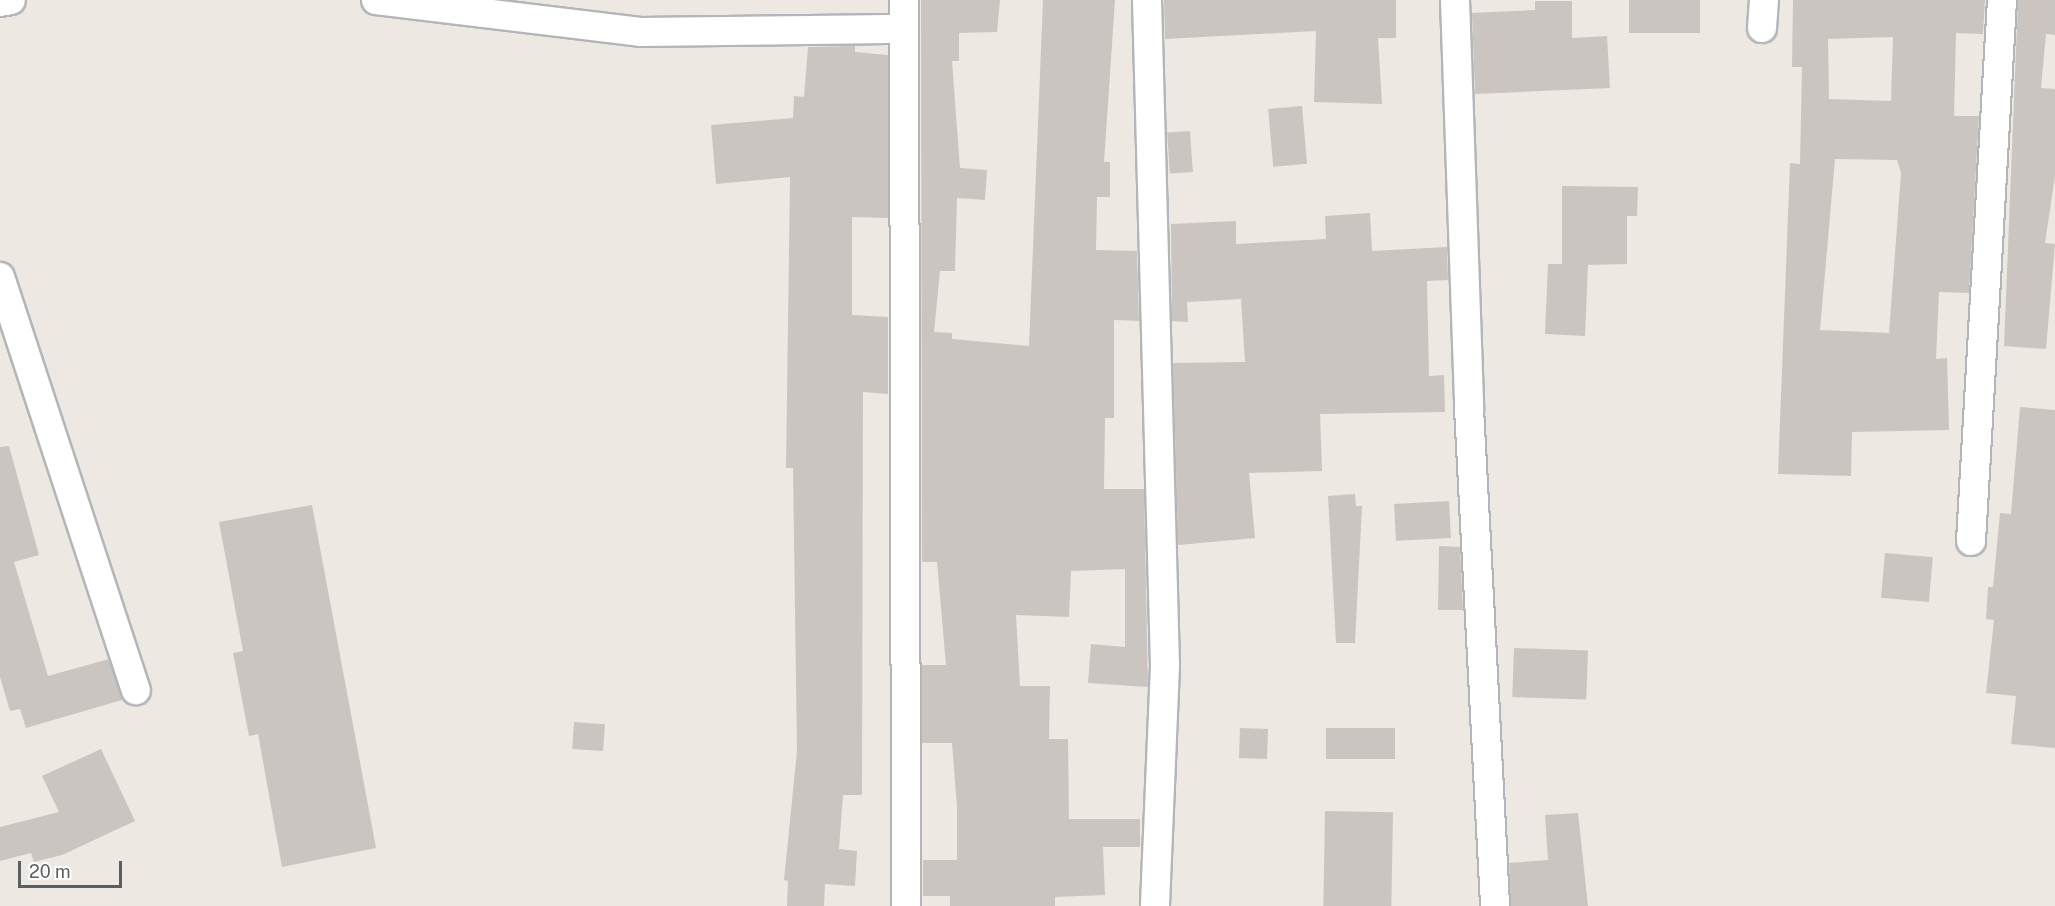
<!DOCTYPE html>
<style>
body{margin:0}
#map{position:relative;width:2055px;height:906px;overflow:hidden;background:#ede8e1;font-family:"Public Sans",sans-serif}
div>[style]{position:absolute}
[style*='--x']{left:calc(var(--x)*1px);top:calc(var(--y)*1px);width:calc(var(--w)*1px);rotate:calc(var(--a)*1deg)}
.building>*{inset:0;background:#cac5c0;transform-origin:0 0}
.roads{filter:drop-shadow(2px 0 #b2b6b9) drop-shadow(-2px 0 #b2b6b9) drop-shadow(0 2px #b2b6b9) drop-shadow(0 -2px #b2b6b9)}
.street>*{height:28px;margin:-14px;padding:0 14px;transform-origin:14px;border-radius:14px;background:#fff}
span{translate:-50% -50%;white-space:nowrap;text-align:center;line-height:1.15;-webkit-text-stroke:6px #fff;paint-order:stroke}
.scale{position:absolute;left:18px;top:861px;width:104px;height:27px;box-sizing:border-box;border:3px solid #5a5f62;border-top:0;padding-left:8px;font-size:18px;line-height:21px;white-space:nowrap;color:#5a5f62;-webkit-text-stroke:4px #fff;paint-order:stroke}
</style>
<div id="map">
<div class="building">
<i style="clip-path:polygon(921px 0,1000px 0,997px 32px,959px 33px,959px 61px,952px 61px,960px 168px,987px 170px,985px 200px,957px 198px,955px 271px,940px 271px,934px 332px,952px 333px,952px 339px,1029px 346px,1043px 0,1115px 0,1104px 162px,1110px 162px,1110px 197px,1097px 197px,1096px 250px,1137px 251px,1139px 321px,1114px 320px,1114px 418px,1105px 418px,1104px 489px,1144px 489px,1148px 687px,1088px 683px,1091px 644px,1125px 647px,1125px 569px,1071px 571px,1069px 617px,1016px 615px,1020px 686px,1050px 686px,1049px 739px,1068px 739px,1069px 819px,1140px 819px,1140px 847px,1103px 847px,1105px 895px,1055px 897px,1055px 906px,950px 906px,950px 896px,923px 896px,923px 860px,957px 860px,957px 807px,952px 743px,922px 743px,922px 665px,946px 665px,937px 562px,922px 562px)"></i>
<i style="clip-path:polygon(1164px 0,1396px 0,1396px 38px,1378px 38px,1382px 104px,1314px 102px,1316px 31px,1165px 39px)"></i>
<i style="left:1629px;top:0;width:71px;height:33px"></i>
<i style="clip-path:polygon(evenodd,1793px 0,1985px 0,1983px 34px,1956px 33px,1954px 116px,1979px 116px,1969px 293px,1939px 292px,1936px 359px,1947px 358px,1949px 430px,1852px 432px,1851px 476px,1778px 474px,1790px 163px,1800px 164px,1802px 67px,1792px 67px,1793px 0,1893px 37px,1891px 101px,1829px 99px,1828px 39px,1893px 37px,1793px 0,1835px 159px,1897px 160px,1901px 173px,1889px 333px,1820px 330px,1835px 159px)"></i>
<i style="clip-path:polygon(2018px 0,2055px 0,2055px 35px,2046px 34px,2041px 88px,2055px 89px,2055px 176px,2045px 243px,2055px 244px,2046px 349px,2004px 346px)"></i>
<i style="clip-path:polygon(1535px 1px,1572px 1px,1572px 38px,1607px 36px,1610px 88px,1475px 94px,1472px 13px,1535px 10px)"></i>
<i style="clip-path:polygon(855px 46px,855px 52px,888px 55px,888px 218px,852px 217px,852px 315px,888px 317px,888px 394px,863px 392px,862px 795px,843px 795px,839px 849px,857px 851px,855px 886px,825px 884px,824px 906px,787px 906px,788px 881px,784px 880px,797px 751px,793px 468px,786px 468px,790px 177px,716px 184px,711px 125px,793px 118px,794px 96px,804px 97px,808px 47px)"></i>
<i style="left:1302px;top:106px;width:58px;height:34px;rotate:85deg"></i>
<i style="left:1190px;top:131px;width:41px;height:23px;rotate:86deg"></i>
<i style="clip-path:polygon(1562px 186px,1638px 187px,1637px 216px,1627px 216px,1627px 264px,1588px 265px,1585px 336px,1545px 334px,1548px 264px,1562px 264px)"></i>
<i style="clip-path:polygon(1370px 213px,1372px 251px,1447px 247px,1448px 280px,1427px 281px,1429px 376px,1444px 375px,1445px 412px,1320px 414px,1322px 471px,1249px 473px,1255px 538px,1178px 545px,1173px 363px,1245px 362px,1241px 299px,1187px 302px,1188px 322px,1172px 321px,1171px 224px,1236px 221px,1236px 244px,1326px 239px,1325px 216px)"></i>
<i style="clip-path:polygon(2020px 407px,2055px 410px,2055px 748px,2011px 744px,2016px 696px,1986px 693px,1994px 620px,1986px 619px,1988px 587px,1993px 587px,2000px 513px,2011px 514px)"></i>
<i style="clip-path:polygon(9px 446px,39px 555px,14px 562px,48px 676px,109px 659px,122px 700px,26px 728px,20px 709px,10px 711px,0 677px,0 447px)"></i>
<i style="clip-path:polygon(1355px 494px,1356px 506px,1362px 506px,1355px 643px,1336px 643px,1328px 496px)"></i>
<i style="left:1449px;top:501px;width:37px;height:55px;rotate:87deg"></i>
<i style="clip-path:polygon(312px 505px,376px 848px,282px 867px,258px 734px,249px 736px,233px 653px,243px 651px,219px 522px)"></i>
<i style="clip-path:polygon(1439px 546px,1460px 547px,1463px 610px,1438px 610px)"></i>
<i style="left:1885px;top:553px;width:48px;height:45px;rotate:5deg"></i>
<i style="left:1514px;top:648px;width:74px;height:49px;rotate:2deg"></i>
<i style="left:574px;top:722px;width:31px;height:27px;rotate:4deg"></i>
<i style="left:1240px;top:728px;width:28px;height:30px;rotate:2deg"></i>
<i style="left:1326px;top:728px;width:69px;height:31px"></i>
<i style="clip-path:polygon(101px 749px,135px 821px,62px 855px,34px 862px,31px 853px,0 861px,0 827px,59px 812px,42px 776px)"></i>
<i style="left:1325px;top:811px;width:68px;height:95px;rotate:1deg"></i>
<i style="clip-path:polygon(1578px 813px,1588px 906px,1511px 906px,1509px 863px,1548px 860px,1545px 815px)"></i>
</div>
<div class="roads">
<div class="street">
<i style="--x:376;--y:0;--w:266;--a:6.9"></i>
<i style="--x:640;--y:32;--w:263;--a:-0.7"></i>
<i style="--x:904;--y:0;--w:906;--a:89.87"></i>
<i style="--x:1147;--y:0;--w:666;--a:88.45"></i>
<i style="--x:1165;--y:666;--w:240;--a:92.4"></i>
<i style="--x:1455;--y:0;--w:408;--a:88"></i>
<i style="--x:1469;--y:408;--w:499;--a:87"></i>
<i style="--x:0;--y:2;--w:11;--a:-10"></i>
<i style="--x:1762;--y:28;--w:28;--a:-86"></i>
<i style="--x:0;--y:277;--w:435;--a:71.8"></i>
<i style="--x:1971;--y:541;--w:542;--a:-86.72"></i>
</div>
</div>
<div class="scale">20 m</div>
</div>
